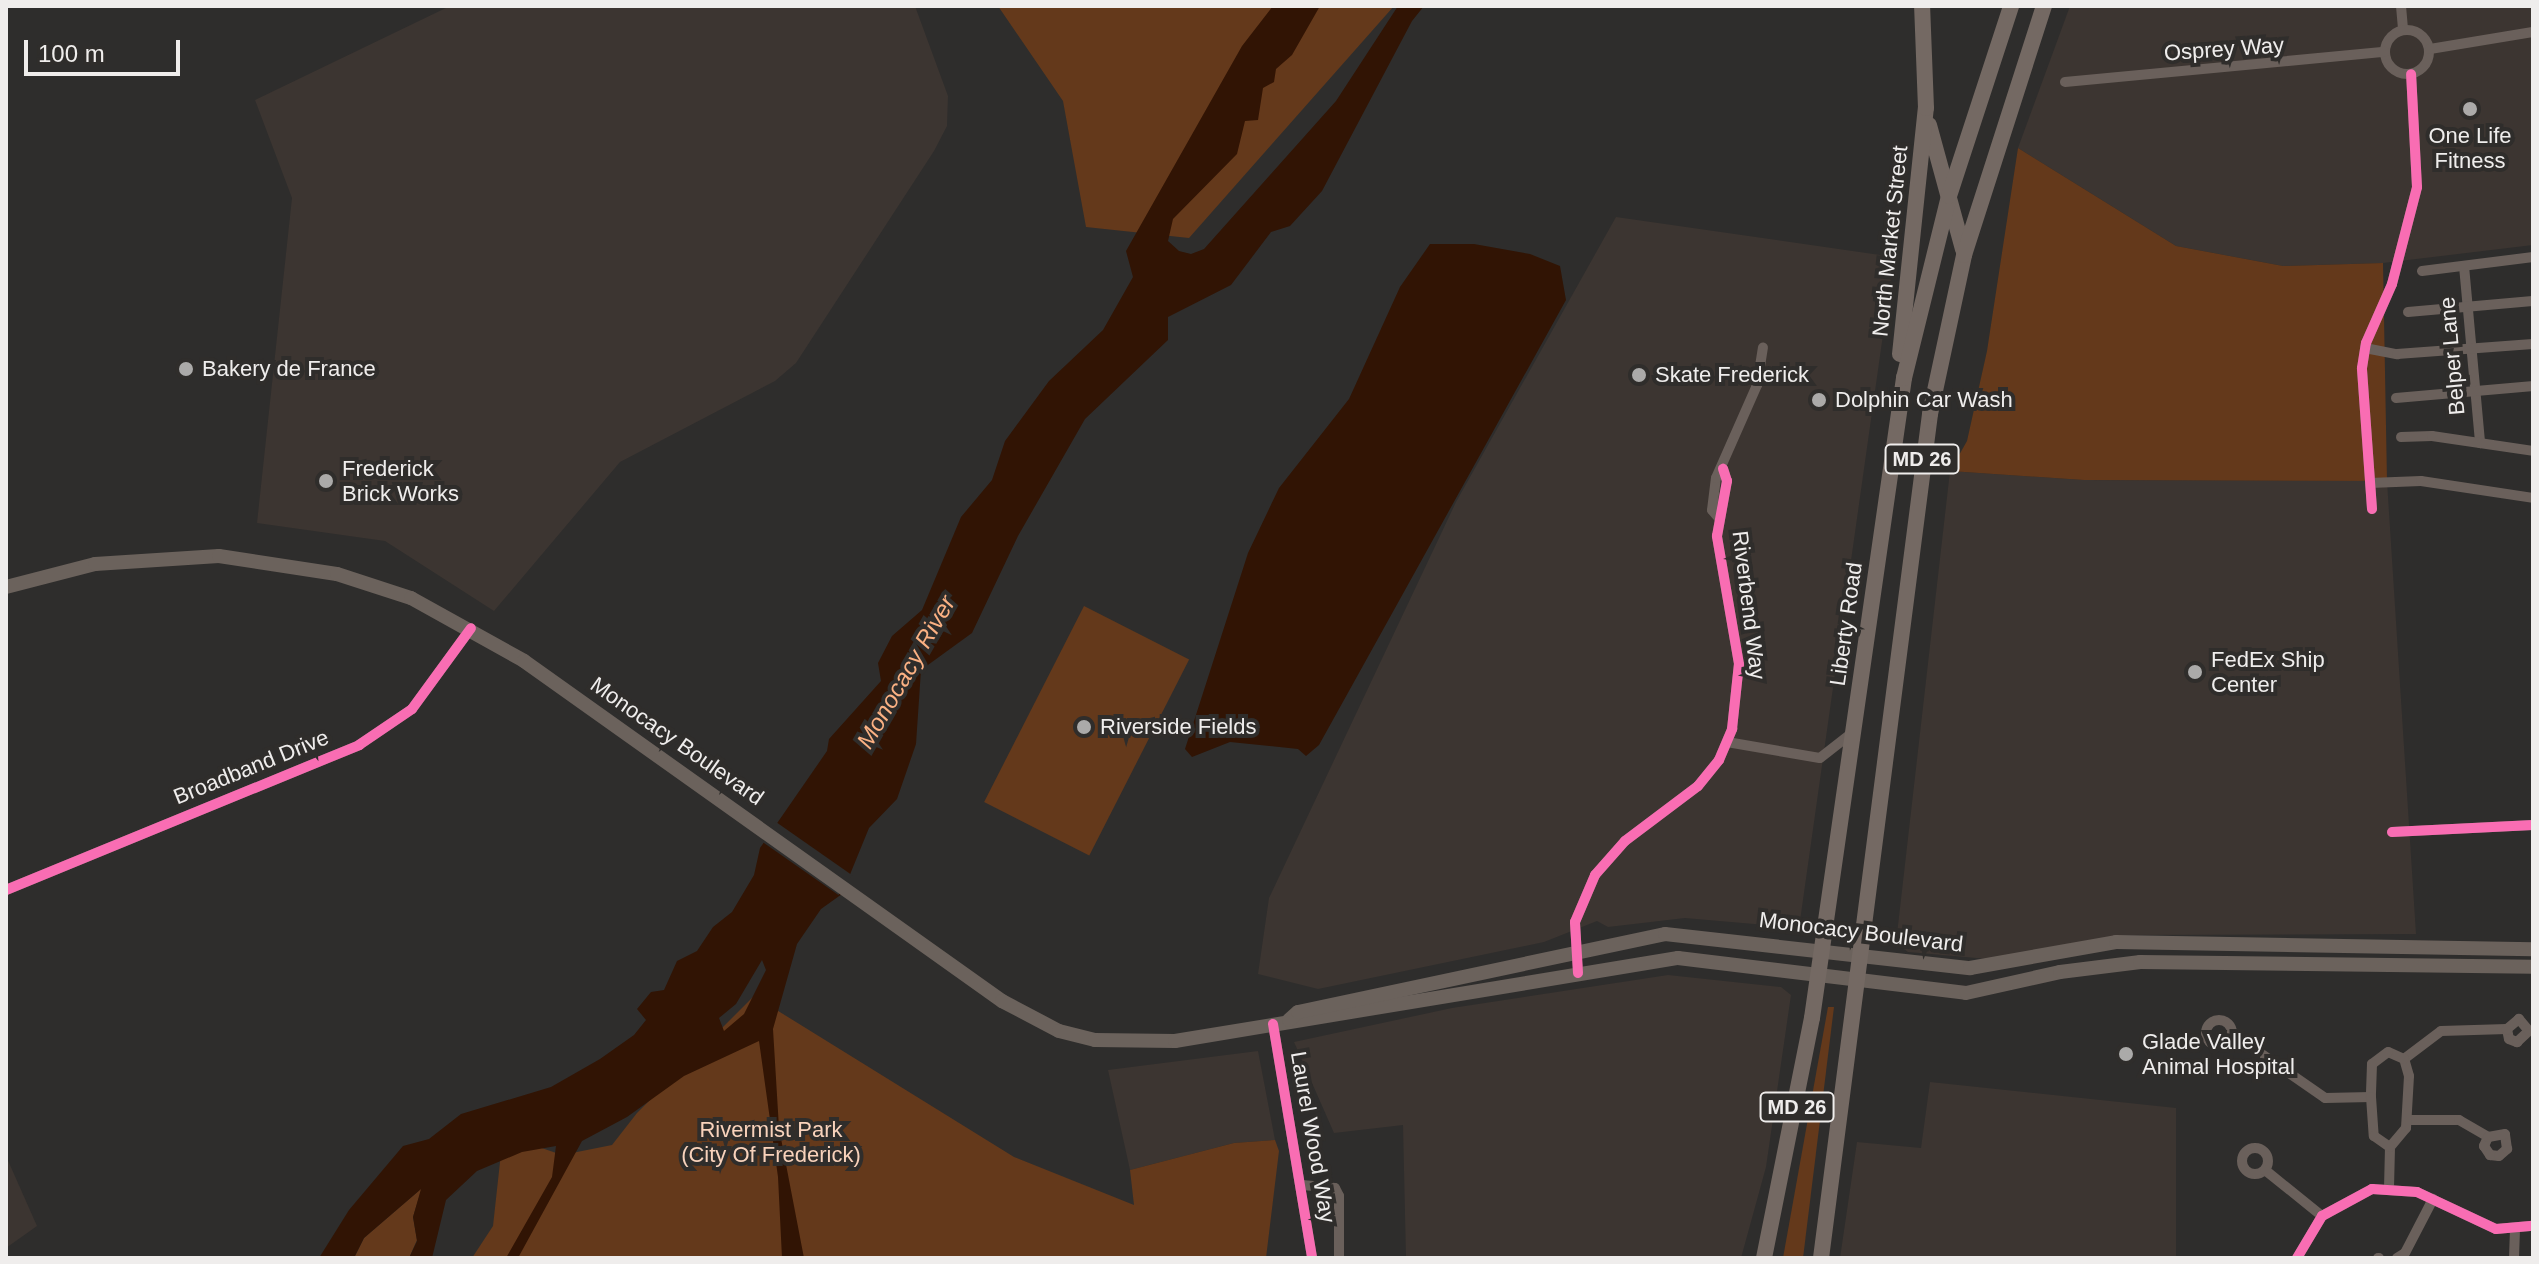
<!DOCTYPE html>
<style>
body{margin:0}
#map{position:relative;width:2539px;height:1264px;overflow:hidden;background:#2e2d2c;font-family:Helvetica,sans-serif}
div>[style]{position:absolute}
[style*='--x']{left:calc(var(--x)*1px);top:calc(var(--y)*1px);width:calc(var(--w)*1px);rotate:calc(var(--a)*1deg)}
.built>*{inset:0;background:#3c3531}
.green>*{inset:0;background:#64391b;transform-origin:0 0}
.water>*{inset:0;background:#311404}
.pier>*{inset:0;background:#2e2d2c;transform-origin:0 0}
.minor>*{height:10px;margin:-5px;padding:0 5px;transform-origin:5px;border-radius:5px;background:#6a605b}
.minor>.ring{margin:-5px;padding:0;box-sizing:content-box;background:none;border:10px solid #6a605b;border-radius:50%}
.secondary>*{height:14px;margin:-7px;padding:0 7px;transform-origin:7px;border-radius:7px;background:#6b625c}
.primary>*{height:16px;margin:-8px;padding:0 8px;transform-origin:8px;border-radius:8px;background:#746963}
.cycleway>*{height:10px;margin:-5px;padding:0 5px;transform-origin:5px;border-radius:5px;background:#f96db3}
.dots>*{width:22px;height:22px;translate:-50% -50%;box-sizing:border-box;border:4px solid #2f2d2b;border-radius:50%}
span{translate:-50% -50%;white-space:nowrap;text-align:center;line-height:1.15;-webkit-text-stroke:8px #2f2d2b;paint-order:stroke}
.shield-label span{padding:2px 6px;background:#2f2d2b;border:2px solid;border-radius:6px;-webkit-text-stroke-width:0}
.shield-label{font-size:20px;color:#efedec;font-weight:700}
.street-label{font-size:22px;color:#efedec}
.poi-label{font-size:22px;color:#efedec}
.left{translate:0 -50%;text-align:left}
.park-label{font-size:22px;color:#f8d2bb}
.water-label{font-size:24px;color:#fbb183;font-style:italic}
.frame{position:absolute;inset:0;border:8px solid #efedec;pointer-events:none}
.scale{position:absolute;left:24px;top:40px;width:156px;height:36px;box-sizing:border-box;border:4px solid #efedec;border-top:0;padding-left:10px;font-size:24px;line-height:28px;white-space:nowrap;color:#efedec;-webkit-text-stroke:6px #2f2d2b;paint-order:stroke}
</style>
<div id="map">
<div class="built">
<i style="clip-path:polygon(450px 6px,915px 6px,948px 96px,947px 126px,934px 151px,796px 363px,775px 381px,620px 462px,494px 611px,385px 541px,257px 523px,292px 198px,255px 100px)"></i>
<i style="clip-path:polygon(2070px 6px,2533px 6px,2533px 245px,2383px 263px,2283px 266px,2176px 246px,2018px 148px)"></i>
<i style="clip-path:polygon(1616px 217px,1894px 257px,1799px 928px,1685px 918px,1608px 927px,1597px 921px,1544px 942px,1318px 989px,1258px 974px,1269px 898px,1456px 502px)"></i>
<i style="clip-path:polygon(1950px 471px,2084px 480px,2387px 481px,2416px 934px,2123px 935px,1988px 959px,1908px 952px,1896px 943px)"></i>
<i style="clip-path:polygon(1668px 975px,1781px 987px,1791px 995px,1766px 1167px,1741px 1258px,1406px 1258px,1403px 1125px,1334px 1133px,1294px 1042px,1452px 1008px)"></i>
<i style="clip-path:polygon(1258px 1051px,1275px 1140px,1234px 1143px,1130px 1170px,1108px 1070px)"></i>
<i style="clip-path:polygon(1930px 1082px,2176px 1108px,2176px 1258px,1840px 1258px,1857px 1142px,1921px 1148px)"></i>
<i style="clip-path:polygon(6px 1156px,37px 1226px,6px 1248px)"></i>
</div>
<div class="green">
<i style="clip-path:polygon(998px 6px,1394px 6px,1189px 238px,1086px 227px,1063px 101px)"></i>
<i style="clip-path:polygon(2018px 148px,2176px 246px,2283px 266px,2383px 263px,2387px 481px,2084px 480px,1950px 471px,1967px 441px,1987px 351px)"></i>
<i style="left:1084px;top:606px;width:118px;height:220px;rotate:27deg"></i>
<i style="clip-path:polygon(754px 996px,1014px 1157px,1134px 1205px,1130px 1170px,1234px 1143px,1275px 1140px,1279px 1151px,1266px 1258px,472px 1258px,493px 1226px,501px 1153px,533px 1145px,562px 1155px,612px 1145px,637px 1113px)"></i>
<i style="clip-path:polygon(1828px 1007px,1834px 1007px,1803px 1258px,1783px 1258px)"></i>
<i style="clip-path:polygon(422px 1188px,413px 1217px,417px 1240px,409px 1258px,354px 1258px,364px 1238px)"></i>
</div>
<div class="water">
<i style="clip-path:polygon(evenodd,1273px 6px,1320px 6px,1292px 55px,1276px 69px,1274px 82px,1263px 88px,1258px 120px,1245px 121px,1237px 154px,1173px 219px,1168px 241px,1179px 251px,1191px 254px,1204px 249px,1336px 101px,1398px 6px,1424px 6px,1412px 21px,1322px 191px,1290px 226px,1271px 232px,1231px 285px,1168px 317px,1168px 340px,1085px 419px,1018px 536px,972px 633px,921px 670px,916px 744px,897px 799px,869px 828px,842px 894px,821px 909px,797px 944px,773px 1029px,779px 1128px,804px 1258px,782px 1258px,778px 1177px,759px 1041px,684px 1076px,627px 1117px,582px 1141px,518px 1258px,506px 1258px,552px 1177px,556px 1146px,522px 1152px,477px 1171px,446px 1200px,432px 1258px,409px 1258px,417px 1241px,413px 1217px,421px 1189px,364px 1238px,354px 1258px,319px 1258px,349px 1210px,403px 1146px,429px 1139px,461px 1114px,551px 1087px,600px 1059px,634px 1035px,646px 1020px,637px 1009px,651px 992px,664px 990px,677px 961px,697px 951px,713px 927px,732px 912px,754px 875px,760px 848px,827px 751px,829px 739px,881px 681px,878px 663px,892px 636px,922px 610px,961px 517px,992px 480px,1005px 441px,1049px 381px,1103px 330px,1133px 277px,1126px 251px,1242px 46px,1273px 6px,762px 960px,766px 970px,744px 1014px,724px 1031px,719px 1018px,736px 1004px,762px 960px)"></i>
<i style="clip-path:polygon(1430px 244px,1474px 244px,1530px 254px,1560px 266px,1566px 300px,1319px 745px,1306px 756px,1298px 749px,1230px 742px,1192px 757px,1185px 749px,1248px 553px,1279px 488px,1349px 399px,1400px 287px)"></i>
</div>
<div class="pier">
<i style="left:776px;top:822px;width:93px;height:24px;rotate:35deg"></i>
</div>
<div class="minor">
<i style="--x:2401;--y:6;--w:23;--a:85"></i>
<i class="ring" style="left:2385px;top:30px;width:34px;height:34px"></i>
<i style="--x:2430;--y:49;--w:104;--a:-9.4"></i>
<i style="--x:2065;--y:82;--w:321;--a:-5.4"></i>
<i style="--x:2464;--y:266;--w:178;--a:84.8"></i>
<i style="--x:2422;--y:271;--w:112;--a:-7.2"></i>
<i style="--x:2408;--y:312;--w:125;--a:-5"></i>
<i style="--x:2365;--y:348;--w:33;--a:11"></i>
<i style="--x:2397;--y:354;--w:136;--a:-4.2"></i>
<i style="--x:2396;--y:398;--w:138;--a:-5"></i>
<i style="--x:2401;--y:437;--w:31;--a:-2"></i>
<i style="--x:2432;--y:436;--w:102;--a:8.4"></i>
<i style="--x:2370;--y:483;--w:51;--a:-2.2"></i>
<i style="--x:2421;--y:481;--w:113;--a:8.6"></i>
<i style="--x:2372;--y:509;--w:141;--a:-94.1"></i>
<i style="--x:2362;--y:368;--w:25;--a:-81"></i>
<i style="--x:2366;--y:343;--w:64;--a:-66.2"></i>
<i style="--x:2392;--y:284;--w:100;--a:-75.5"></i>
<i style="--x:2417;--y:187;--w:113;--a:-93"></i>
<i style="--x:1718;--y:517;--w:9;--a:-131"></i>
<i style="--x:1712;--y:510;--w:32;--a:-83"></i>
<i style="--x:1716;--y:478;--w:102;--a:-66.2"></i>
<i style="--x:1757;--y:385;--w:38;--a:-81"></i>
<i style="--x:1727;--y:742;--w:94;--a:9.8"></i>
<i style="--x:1820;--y:758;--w:41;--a:-38"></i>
<i style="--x:2392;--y:832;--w:141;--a:-2.8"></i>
<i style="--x:6;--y:890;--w:382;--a:-22.3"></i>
<i style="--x:359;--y:745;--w:64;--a:-34.2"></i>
<i style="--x:412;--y:709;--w:100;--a:-53.9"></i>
<i style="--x:1578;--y:973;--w:51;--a:-93.4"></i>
<i style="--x:1575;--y:922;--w:51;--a:-66.9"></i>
<i style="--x:1595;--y:875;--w:45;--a:-48.6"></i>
<i style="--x:1625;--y:841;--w:91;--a:-37"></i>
<i style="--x:1698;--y:786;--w:33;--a:-51"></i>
<i style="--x:1719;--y:760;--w:34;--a:-67"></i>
<i style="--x:1732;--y:729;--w:65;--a:-83.9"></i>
<i style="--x:1739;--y:664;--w:130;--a:-99.8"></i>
<i style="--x:1717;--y:536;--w:56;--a:-79.7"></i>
<i style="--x:1727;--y:481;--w:13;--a:-108"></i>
<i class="ring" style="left:2206px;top:1020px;width:16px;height:16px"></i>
<i style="--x:1273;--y:1024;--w:237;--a:80.5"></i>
<i style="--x:2233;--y:1034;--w:112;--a:34.8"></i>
<i style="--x:2325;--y:1098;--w:46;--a:-1.2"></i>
<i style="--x:2404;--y:1059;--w:46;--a:-37.1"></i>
<i style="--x:2441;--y:1031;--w:66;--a:-1.7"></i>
<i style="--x:2507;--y:1029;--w:10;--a:79"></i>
<i style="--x:2509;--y:1039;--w:9;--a:21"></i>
<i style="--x:2517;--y:1042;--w:16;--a:-43"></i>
<i style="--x:2529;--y:1031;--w:16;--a:-130"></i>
<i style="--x:2519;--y:1019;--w:16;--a:140"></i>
<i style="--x:2407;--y:1120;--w:52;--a:0"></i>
<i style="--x:2459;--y:1120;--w:34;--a:30"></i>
<i style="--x:2488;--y:1137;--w:10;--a:114"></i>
<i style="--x:2484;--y:1146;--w:11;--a:56"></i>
<i style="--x:2490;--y:1155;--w:9;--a:6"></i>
<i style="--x:2499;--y:1156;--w:11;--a:-41"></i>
<i style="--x:2507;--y:1149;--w:15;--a:-98"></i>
<i style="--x:2505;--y:1134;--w:17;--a:170"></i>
<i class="ring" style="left:2242px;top:1148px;width:16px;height:16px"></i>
<i style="--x:2265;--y:1170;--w:73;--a:38.9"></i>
<i style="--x:1302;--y:1185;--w:33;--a:5"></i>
<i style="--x:1335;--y:1188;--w:9;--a:63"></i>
<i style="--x:1339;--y:1196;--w:62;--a:90"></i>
<i style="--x:2389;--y:1188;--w:41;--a:-88.6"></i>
<i style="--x:2390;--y:1147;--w:25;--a:-50"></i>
<i style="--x:2406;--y:1128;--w:52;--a:-86.7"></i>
<i style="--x:2409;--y:1076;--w:18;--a:-106"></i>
<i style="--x:2404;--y:1059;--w:17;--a:-156"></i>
<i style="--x:2388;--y:1052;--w:20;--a:143"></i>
<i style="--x:2372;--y:1064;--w:33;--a:92"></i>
<i style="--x:2371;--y:1097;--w:39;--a:86"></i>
<i style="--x:2374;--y:1136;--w:19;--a:35"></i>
<i style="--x:2297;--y:1258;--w:49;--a:-59.2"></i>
<i style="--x:2322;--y:1216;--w:57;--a:-28.4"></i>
<i style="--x:2372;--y:1189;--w:45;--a:3.8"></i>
<i style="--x:2417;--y:1192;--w:87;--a:25.1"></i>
<i style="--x:2496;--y:1229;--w:37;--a:-5"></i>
<i style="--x:2378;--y:1258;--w:1;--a:0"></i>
<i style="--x:2397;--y:1258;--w:9;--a:-32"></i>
<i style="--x:2405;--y:1253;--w:61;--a:-62.6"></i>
<i style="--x:2514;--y:1258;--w:28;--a:-88"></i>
</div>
<div class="secondary">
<i style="--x:6;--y:587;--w:92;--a:-14.5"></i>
<i style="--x:95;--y:564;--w:124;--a:-3.7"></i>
<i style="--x:219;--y:556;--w:119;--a:8.7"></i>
<i style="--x:337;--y:574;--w:78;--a:18"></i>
<i style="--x:411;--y:598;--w:129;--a:29.1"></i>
<i style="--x:524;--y:661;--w:587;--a:35.42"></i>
<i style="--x:1002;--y:1001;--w:64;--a:27.8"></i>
<i style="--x:1059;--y:1031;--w:37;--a:14"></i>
<i style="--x:1095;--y:1040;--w:80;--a:0.7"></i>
<i style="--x:1175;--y:1041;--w:510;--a:-9.37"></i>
<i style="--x:1678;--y:958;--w:290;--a:6.9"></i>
<i style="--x:1966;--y:993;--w:96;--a:-12.6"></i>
<i style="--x:2060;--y:972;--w:81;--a:-7.1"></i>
<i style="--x:2140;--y:962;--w:393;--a:0.7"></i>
<i style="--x:1289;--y:1020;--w:12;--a:-42"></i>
<i style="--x:1298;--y:1012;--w:375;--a:-12"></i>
<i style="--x:1665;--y:934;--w:307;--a:6.4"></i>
<i style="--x:1970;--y:968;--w:148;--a:-10.1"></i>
<i style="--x:2116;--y:942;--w:417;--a:1"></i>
</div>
<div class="primary">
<i style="--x:1929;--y:125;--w:129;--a:74.7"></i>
<i style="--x:1900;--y:354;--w:247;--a:-84"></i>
<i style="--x:1926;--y:108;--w:102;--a:-92.2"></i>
<i style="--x:1764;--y:1258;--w:245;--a:-78.7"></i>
<i style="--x:1812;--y:1018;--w:647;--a:-81.82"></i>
<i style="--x:1904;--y:378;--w:187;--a:-76.1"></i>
<i style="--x:1949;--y:196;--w:200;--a:-71.9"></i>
<i style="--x:1821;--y:1258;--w:851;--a:-82.64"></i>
<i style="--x:1930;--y:414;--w:163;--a:-77.9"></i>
<i style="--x:1964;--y:255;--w:262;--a:-72.2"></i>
</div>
<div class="cycleway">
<i style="--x:2372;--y:509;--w:141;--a:-94.1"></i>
<i style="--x:2362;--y:368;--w:25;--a:-81"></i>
<i style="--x:2366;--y:343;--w:64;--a:-66.2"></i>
<i style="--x:2392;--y:284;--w:100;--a:-75.5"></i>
<i style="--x:2417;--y:187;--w:113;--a:-93"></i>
<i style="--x:2392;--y:832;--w:141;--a:-2.8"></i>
<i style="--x:6;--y:890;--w:382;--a:-22.3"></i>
<i style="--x:359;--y:745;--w:64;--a:-34.2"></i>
<i style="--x:412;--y:709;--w:100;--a:-53.9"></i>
<i style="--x:1578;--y:973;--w:51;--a:-93.4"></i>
<i style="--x:1575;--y:922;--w:51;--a:-66.9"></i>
<i style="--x:1595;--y:875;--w:45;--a:-48.6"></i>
<i style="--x:1625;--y:841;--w:91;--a:-37"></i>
<i style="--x:1698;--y:786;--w:33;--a:-51"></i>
<i style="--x:1719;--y:760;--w:34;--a:-67"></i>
<i style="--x:1732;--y:729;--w:65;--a:-83.9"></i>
<i style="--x:1739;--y:664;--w:130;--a:-99.8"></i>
<i style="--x:1717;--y:536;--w:56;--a:-79.7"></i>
<i style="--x:1727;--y:481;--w:13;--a:-108"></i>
<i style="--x:1273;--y:1024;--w:237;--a:80.5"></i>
<i style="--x:2297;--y:1258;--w:49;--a:-59.2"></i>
<i style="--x:2322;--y:1216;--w:57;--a:-28.4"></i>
<i style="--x:2372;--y:1189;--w:45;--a:3.8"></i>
<i style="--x:2417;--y:1192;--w:87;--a:25.1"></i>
<i style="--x:2496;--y:1229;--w:37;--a:-5"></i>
</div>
<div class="dots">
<i style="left:2470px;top:109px;background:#abaaa9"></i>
<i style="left:186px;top:369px;background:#abaaa9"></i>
<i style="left:1639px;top:375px;background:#abaaa9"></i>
<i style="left:1819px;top:400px;background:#abaaa9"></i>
<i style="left:326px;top:481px;background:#abaaa9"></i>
<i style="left:2195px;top:672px;background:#abaaa9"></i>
<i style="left:1084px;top:727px;background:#abaaa9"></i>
<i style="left:2126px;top:1054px;background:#abaaa9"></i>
</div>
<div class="shield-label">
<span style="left:1922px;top:459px">MD 26</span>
<span style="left:1797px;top:1107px">MD 26</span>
</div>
<div class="street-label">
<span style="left:2224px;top:49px;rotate:-4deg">Osprey Way</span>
<span style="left:1890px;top:241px;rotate:-84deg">North Market Street</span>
<span style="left:2452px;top:356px;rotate:-95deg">Belper Lane</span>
<span style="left:1749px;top:605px;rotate:83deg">Riverbend Way</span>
<span style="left:1846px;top:624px;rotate:-82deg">Liberty Road</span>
<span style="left:677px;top:741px;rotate:35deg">Monocacy Boulevard</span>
<span style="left:251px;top:767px;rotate:-22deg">Broadband Drive</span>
<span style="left:1861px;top:932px;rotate:7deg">Monocacy Boulevard</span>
<span style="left:1313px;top:1137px;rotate:80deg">Laurel Wood Way</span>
</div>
<div class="poi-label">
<span style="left:2470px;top:148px">One Life<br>Fitness</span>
<span class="left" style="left:202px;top:369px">Bakery de France</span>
<span class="left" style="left:1655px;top:375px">Skate Frederick</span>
<span class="left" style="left:1835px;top:400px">Dolphin Car Wash</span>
<span class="left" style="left:342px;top:481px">Frederick<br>Brick Works</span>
<span class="left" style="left:2211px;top:672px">FedEx Ship<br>Center</span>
<span class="left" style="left:1100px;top:727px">Riverside Fields</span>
<span class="left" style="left:2142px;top:1054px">Glade Valley<br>Animal Hospital</span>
</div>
<div class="park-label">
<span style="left:771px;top:1142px">Rivermist Park<br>(City Of Frederick)</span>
</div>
<div class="water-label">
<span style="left:906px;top:672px;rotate:-60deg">Monocacy River</span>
</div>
<div class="frame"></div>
<div class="scale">100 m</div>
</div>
